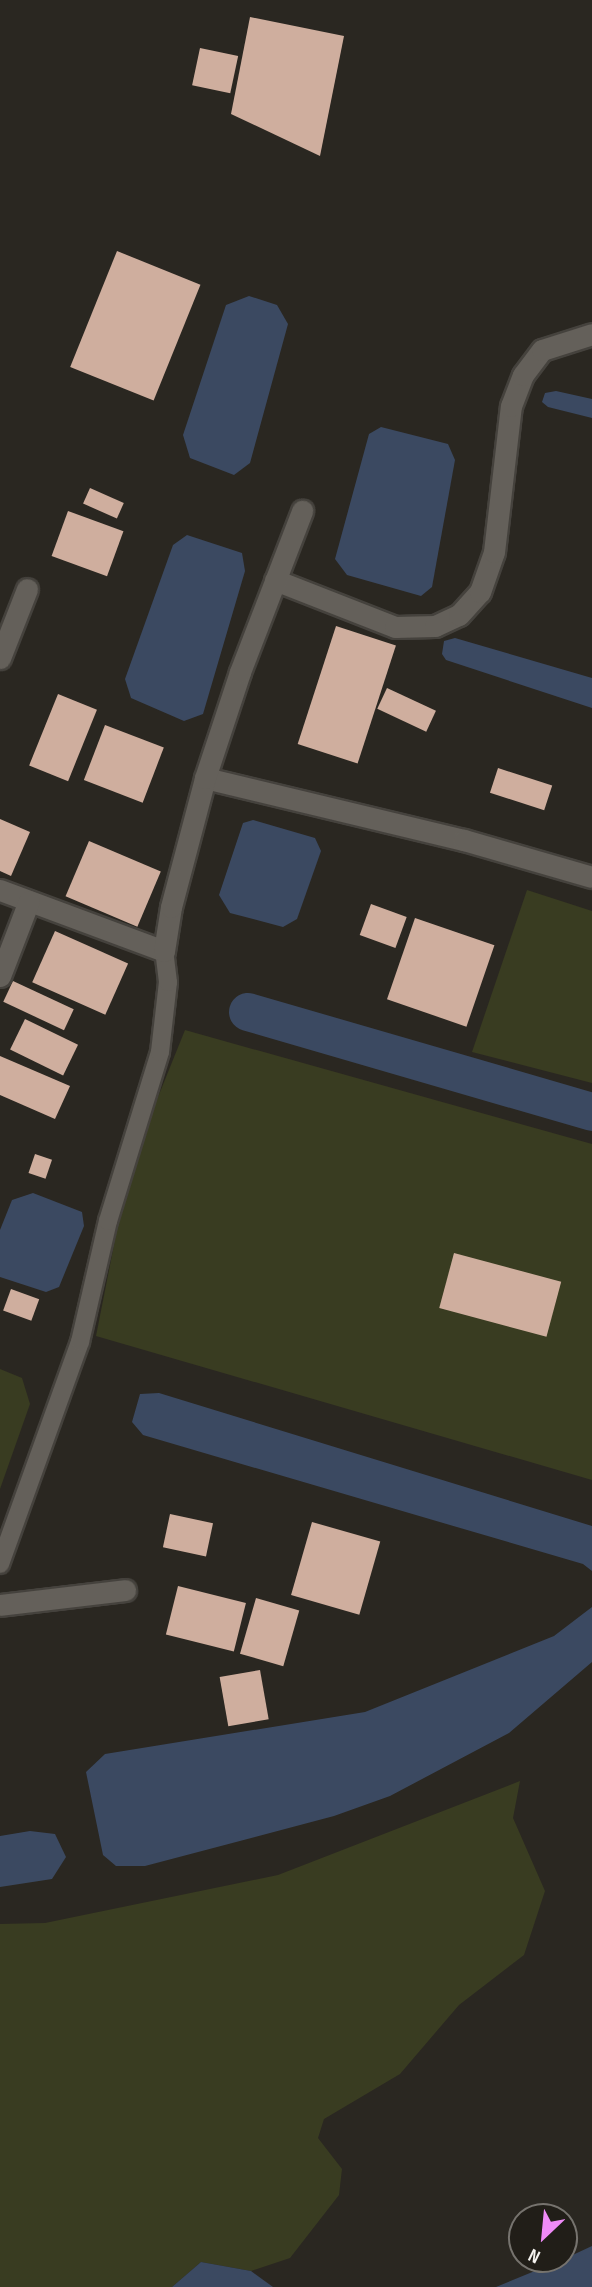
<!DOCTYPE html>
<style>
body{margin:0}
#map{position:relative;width:592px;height:2287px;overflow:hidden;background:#2a2721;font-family:"Sofia Sans Condensed",sans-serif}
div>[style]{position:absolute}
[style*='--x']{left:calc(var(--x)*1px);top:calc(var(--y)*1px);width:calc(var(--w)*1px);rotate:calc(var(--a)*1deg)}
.green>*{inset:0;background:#393c21}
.water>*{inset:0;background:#3b4961}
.canal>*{height:38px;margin:-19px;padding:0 19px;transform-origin:19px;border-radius:19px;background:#3b4961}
.building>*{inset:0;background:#cfae9e;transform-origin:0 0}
.roads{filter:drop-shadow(2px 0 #45423d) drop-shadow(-2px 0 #45423d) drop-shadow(0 2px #45423d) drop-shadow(0 -2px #45423d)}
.lane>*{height:18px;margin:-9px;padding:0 9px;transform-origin:9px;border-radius:9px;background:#64605a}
.street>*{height:21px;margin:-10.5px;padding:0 10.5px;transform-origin:10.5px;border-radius:10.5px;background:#64605a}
span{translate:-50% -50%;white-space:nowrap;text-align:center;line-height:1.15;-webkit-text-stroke:7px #211e18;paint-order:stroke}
.north{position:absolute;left:508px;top:2203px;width:70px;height:70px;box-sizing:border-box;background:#211e18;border:2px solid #76736e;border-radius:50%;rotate:206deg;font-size:19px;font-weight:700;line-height:28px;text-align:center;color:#f5f3ef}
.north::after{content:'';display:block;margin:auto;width:24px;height:32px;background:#ef8bf7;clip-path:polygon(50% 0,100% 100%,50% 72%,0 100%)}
</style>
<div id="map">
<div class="green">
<i style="clip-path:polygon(527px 890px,592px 911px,592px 1083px,472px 1052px)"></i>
<i style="clip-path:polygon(185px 1030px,592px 1144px,592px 1480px,96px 1336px,129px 1169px)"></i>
<i style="clip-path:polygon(0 1369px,22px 1378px,30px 1404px,0 1489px)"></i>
<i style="clip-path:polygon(520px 1781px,513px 1818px,545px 1891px,524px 1955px,459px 2005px,400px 2074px,324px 2119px,318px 2138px,342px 2169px,339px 2195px,290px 2258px,251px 2271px,201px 2262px,172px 2287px,0 2287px,0 1924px,45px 1923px,278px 1875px)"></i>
</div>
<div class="water">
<i style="clip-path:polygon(249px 296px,277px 305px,288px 324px,250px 463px,234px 475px,190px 458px,183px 435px,226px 305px)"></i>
<i style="clip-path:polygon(556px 391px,592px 399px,592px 418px,548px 407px,542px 402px,545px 393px)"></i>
<i style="clip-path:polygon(381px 427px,448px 444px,455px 460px,432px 587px,421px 596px,347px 575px,335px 559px,369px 434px)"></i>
<i style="clip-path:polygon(187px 535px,242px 553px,245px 571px,203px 714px,184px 721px,131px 698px,125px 679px,173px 545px)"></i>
<i style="clip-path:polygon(455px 638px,592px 678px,592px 708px,446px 660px,442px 654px,444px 641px)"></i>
<i style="clip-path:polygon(253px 820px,315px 838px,321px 851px,297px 919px,283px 927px,230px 913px,219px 895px,243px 823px)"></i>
<i style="clip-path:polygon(33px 1193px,82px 1212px,84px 1226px,59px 1287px,46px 1292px,0 1277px,0 1230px,12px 1200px)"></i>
<i style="clip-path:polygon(159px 1393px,592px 1526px,592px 1571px,583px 1564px,143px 1435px,132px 1422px,140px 1394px)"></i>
<i style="clip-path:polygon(592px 1607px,592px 1662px,509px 1733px,390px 1796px,334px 1816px,145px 1866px,116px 1866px,103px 1855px,86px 1772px,105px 1754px,365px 1712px,554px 1636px)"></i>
<i style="clip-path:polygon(30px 1831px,55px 1834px,66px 1857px,52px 1879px,0 1887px,0 1836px)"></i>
<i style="clip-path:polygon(592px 2246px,592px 2287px,496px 2287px,564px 2259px)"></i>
<i style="clip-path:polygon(201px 2262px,251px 2271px,273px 2287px,172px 2287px)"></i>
</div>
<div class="canal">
<i style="--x:248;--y:1012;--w:358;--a:16.2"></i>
</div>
<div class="building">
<i style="clip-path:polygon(250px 17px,344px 36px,320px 156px,231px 114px)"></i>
<i style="left:200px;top:48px;width:39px;height:38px;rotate:12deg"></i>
<i style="left:117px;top:251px;width:90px;height:125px;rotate:22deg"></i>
<i style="left:90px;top:488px;width:37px;height:17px;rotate:24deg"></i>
<i style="left:68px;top:511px;width:59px;height:48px;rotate:20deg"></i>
<i style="left:336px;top:626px;width:63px;height:124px;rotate:18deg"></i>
<i style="left:387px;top:688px;width:54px;height:23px;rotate:25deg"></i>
<i style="left:58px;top:694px;width:42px;height:77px;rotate:22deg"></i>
<i style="left:105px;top:725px;width:63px;height:59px;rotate:21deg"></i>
<i style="left:498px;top:768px;width:57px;height:26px;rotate:18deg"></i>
<i style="clip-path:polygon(0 819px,30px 832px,11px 876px,0 871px)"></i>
<i style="left:89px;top:841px;width:78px;height:60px;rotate:23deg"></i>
<i style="left:371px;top:904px;width:38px;height:33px;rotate:20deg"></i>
<i style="left:415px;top:918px;width:84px;height:86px;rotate:19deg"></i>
<i style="left:55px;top:931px;width:80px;height:56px;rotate:24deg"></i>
<i style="left:13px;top:981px;width:67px;height:23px;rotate:25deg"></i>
<i style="left:25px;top:1019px;width:59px;height:34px;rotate:26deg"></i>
<i style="clip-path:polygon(0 1056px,70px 1086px,55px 1119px,0 1095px)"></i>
<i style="left:35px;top:1154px;width:18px;height:20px;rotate:19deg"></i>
<i style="left:454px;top:1253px;width:111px;height:57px;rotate:15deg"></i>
<i style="left:11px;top:1289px;width:30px;height:23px;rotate:20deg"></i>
<i style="left:170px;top:1514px;width:44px;height:34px;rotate:12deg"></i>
<i style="left:312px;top:1522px;width:71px;height:76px;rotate:16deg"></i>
<i style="left:178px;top:1586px;width:70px;height:50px;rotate:14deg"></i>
<i style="left:256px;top:1598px;width:45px;height:58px;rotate:16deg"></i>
<i style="left:260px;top:1670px;width:50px;height:41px;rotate:80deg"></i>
</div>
<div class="roads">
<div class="lane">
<i style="--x:0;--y:1564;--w:236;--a:-70.2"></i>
<i style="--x:80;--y:1342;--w:124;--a:-77"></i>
<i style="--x:108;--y:1221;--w:177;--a:-72.9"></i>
<i style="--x:160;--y:1052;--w:70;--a:-83.5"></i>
<i style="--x:168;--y:982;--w:31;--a:-97"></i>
</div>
<div class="street">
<i style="--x:275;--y:580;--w:129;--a:21.4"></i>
<i style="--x:395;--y:627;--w:40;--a:-1.4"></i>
<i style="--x:435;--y:626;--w:26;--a:-25"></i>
<i style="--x:459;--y:615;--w:31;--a:-48"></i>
<i style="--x:480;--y:592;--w:42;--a:-70.7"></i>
<i style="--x:494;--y:552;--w:147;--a:-83.4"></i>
<i style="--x:511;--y:406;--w:33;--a:-69"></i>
<i style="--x:523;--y:375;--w:31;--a:-53"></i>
<i style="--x:542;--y:350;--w:52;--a:-17.7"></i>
<i style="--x:0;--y:658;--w:74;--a:-68.6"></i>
<i style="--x:205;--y:778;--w:266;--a:13.5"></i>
<i style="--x:464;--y:840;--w:133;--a:16.1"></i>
<i style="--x:0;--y:890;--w:175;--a:20.4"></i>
<i style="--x:164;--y:951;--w:45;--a:-81"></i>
<i style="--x:171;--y:907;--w:133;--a:-75.2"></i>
<i style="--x:205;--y:778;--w:112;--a:-71.7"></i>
<i style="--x:240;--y:672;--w:173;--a:-68.9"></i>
<i style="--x:0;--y:976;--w:80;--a:-68.9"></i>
<i style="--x:0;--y:1605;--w:126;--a:-6.8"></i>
</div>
</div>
<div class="north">N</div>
</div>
